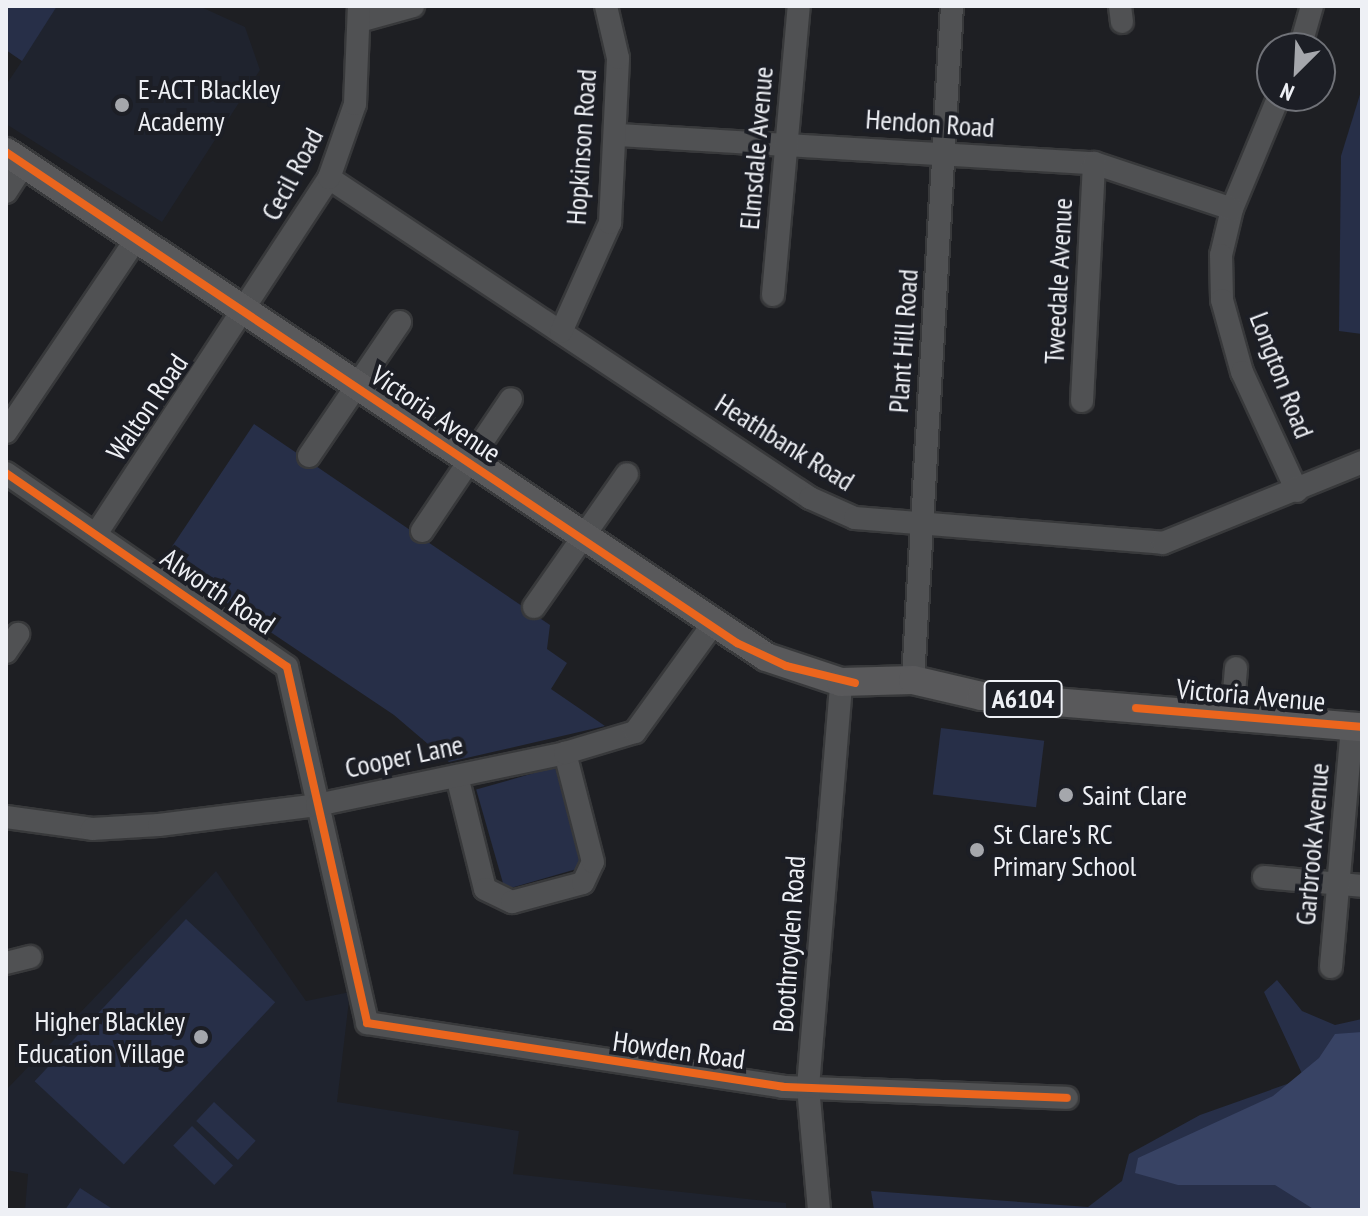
<!DOCTYPE html>
<style>
body{margin:0}
#map{position:relative;width:1368px;height:1216px;overflow:hidden;background:#1e1f23;font-family:"PT Sans Narrow",sans-serif}
div>[style]{position:absolute}
[style*='--x']{left:calc(var(--x)*1px);top:calc(var(--y)*1px);width:calc(var(--w)*1px);rotate:calc(var(--a)*1deg)}
.built>*{inset:0;background:#1f232e}
.green>*{inset:0;background:#272f48;transform-origin:0 0}
.forest>*{inset:0;background:#384364}
.roads{filter:drop-shadow(2px 0 #38393b) drop-shadow(-2px 0 #38393b) drop-shadow(0 2px #38393b) drop-shadow(0 -2px #38393b)}
.minor>*{height:22px;margin:-11px;padding:0 11px;transform-origin:11px;border-radius:11px;background:#505153}
.major>*{height:28px;margin:-14px;padding:0 14px;transform-origin:14px;border-radius:14px;background:#59595b}
.cycleway>*{height:8px;margin:-4px;padding:0 4px;transform-origin:4px;border-radius:4px;background:#eb651d}
.dots>*{width:22px;height:22px;translate:-50% -50%;box-sizing:border-box;border:4px solid #1c1e25;border-radius:50%}
span{translate:-50% -50%;white-space:nowrap;text-align:center;line-height:1.15;-webkit-text-stroke:8px #1c1e25;paint-order:stroke}
.shield-label span{padding:2px 6px;background:#1c1e25;border:2px solid;border-radius:6px;-webkit-text-stroke-width:0}
.shield-label{font-size:26px;color:#eef0f5;font-weight:700}
.poi-label{font-size:28px;color:#eef0f5}
.left{translate:0 -50%;text-align:left}
.right{translate:-100% -50%;text-align:right}
.street-label{font-size:28px;color:#eef0f5}
.frame{position:absolute;inset:0;border:8px solid #eef0f5;pointer-events:none}
.north{position:absolute;left:1256px;top:32px;width:80px;height:80px;box-sizing:border-box;background:#1c1e25;border:2px solid #707278;border-radius:50%;rotate:204deg;font-size:22px;font-weight:700;line-height:32px;text-align:center;color:#eef0f5}
.north::after{content:'';display:block;margin:auto;width:28px;height:36px;background:#a5a7ac;clip-path:polygon(50% 0,100% 100%,50% 72%,0 100%)}
</style>
<div id="map">
<div class="built">
<i style="clip-path:polygon(6px 6px,199px 6px,245px 27px,260px 70px,162px 222px,6px 124px,6px 85px,22px 61px,6px 50px)"></i>
<i style="clip-path:polygon(216px 871px,306px 1001px,350px 992px,337px 1102px,519px 1131px,513px 1174px,786px 1203px,786px 1210px,25px 1210px,28px 1174px,6px 1170px,6px 1090px)"></i>
</div>
<div class="green">
<i style="clip-path:polygon(6px 6px,57px 6px,22px 61px,6px 50px)"></i>
<i style="clip-path:polygon(1362px 88px,1362px 334px,1339px 331px,1341px 156px)"></i>
<i style="clip-path:polygon(254px 424px,550px 625px,547px 649px,567px 663px,551px 689px,605px 726px,449px 762px,394px 715px,163px 560px)"></i>
<i style="left:941px;top:728px;width:104px;height:67px;rotate:7deg"></i>
<i style="left:555px;top:767px;width:104px;height:82px;rotate:74deg"></i>
<i style="left:186px;top:919px;width:122px;height:222px;rotate:43deg"></i>
<i style="clip-path:polygon(1277px 980px,1302px 1011px,1335px 1025px,1362px 1019px,1362px 1210px,874px 1210px,871px 1191px,1088px 1207px,1122px 1181px,1129px 1154px,1200px 1115px,1304px 1078px,1264px 992px)"></i>
<i style="left:214px;top:1102px;width:57px;height:26px;rotate:43deg"></i>
<i style="left:192px;top:1126px;width:57px;height:27px;rotate:44deg"></i>
<i style="clip-path:polygon(80px 1188px,114px 1210px,65px 1210px)"></i>
</div>
<div class="forest">
<i style="clip-path:polygon(1362px 1032px,1362px 1210px,1315px 1210px,1275px 1185px,1178px 1185px,1135px 1173px,1138px 1158px,1273px 1096px,1319px 1058px,1335px 1034px)"></i>
</div>
<div class="roads">
<div class="minor">
<i style="--x:1120;--y:6;--w:16;--a:83"></i>
<i style="--x:363;--y:20;--w:52;--a:-15.6"></i>
<i style="--x:1300;--y:48;--w:44;--a:-74.1"></i>
<i style="--x:1279;--y:96;--w:122;--a:112.6"></i>
<i style="--x:1232;--y:209;--w:47;--a:103.4"></i>
<i style="--x:1221;--y:255;--w:45;--a:88.7"></i>
<i style="--x:1222;--y:300;--w:75;--a:74.5"></i>
<i style="--x:1242;--y:372;--w:131;--a:65.2"></i>
<i style="--x:617;--y:135;--w:478;--a:3.4"></i>
<i style="--x:1094;--y:163;--w:145;--a:18.4"></i>
<i style="--x:329;--y:178;--w:578;--a:33.64"></i>
<i style="--x:810;--y:498;--w:49;--a:24"></i>
<i style="--x:855;--y:518;--w:309;--a:4.6"></i>
<i style="--x:1163;--y:543;--w:215;--a:-22.1"></i>
<i style="--x:6;--y:192;--w:33;--a:-57"></i>
<i style="--x:773;--y:295;--w:290;--a:-84.9"></i>
<i style="--x:561;--y:332;--w:120;--a:-65.8"></i>
<i style="--x:610;--y:223;--w:165;--a:-87.2"></i>
<i style="--x:618;--y:58;--w:53;--a:-103"></i>
<i style="--x:1082;--y:401;--w:238;--a:-87.1"></i>
<i style="--x:6;--y:432;--w:233;--a:-56"></i>
<i style="--x:309;--y:456;--w:162;--a:-55.8"></i>
<i style="--x:6;--y:473;--w:341;--a:34.6"></i>
<i style="--x:287;--y:667;--w:365;--a:77.3"></i>
<i style="--x:367;--y:1023;--w:421;--a:8.7"></i>
<i style="--x:783;--y:1087;--w:284;--a:2.2"></i>
<i style="--x:422;--y:531;--w:159;--a:-56"></i>
<i style="--x:96;--y:534;--w:425;--a:-56.8"></i>
<i style="--x:329;--y:178;--w:78;--a:-70.6"></i>
<i style="--x:355;--y:104;--w:98;--a:-87.7"></i>
<i style="--x:534;--y:607;--w:162;--a:-55"></i>
<i style="--x:6;--y:652;--w:22;--a:-56"></i>
<i style="--x:913;--y:680;--w:675;--a:-86.69"></i>
<i style="--x:1232;--y:716;--w:48;--a:-85.2"></i>
<i style="--x:457;--y:776;--w:116;--a:76.1"></i>
<i style="--x:485;--y:889;--w:30;--a:26"></i>
<i style="--x:512;--y:902;--w:73;--a:-15"></i>
<i style="--x:583;--y:883;--w:23;--a:-65"></i>
<i style="--x:593;--y:862;--w:113;--a:-104.4"></i>
<i style="--x:6;--y:817;--w:87;--a:7.9"></i>
<i style="--x:92;--y:829;--w:67;--a:-3.4"></i>
<i style="--x:159;--y:825;--w:159;--a:-7.2"></i>
<i style="--x:317;--y:805;--w:253;--a:-11.8"></i>
<i style="--x:565;--y:753;--w:73;--a:-16.7"></i>
<i style="--x:635;--y:732;--w:130;--a:-54.1"></i>
<i style="--x:1264;--y:877;--w:98;--a:5.2"></i>
<i style="--x:6;--y:963;--w:25;--a:-14"></i>
<i style="--x:1331;--y:967;--w:242;--a:-85"></i>
<i style="--x:819;--y:1210;--w:123;--a:-95.1"></i>
<i style="--x:808;--y:1087;--w:406;--a:-85.3"></i>
</div>
<div class="major">
<i style="--x:6;--y:152;--w:912;--a:33.6"></i>
<i style="--x:766;--y:657;--w:79;--a:18.4"></i>
<i style="--x:841;--y:682;--w:72;--a:-1.6"></i>
<i style="--x:913;--y:680;--w:71;--a:13.1"></i>
<i style="--x:982;--y:696;--w:381;--a:4.7"></i>
</div>
</div>
<div class="cycleway">
<i style="--x:6;--y:152;--w:881;--a:33.89"></i>
<i style="--x:737;--y:643;--w:54;--a:25.1"></i>
<i style="--x:786;--y:666;--w:71;--a:13.8"></i>
<i style="--x:6;--y:473;--w:341;--a:34.6"></i>
<i style="--x:287;--y:667;--w:365;--a:77.3"></i>
<i style="--x:367;--y:1023;--w:421;--a:8.7"></i>
<i style="--x:783;--y:1087;--w:284;--a:2.2"></i>
<i style="--x:1136;--y:708;--w:227;--a:4.8"></i>
</div>
<div class="dots">
<i style="left:122px;top:105px;background:#a5a7ac"></i>
<i style="left:1066px;top:795px;background:#a5a7ac"></i>
<i style="left:977px;top:850px;background:#a5a7ac"></i>
<i style="left:201px;top:1037px;background:#a5a7ac"></i>
</div>
<div class="shield-label">
<span style="left:1023px;top:699px">A6104</span>
</div>
<div class="poi-label">
<span class="left" style="left:138px;top:105px">E-ACT Blackley<br>Academy</span>
<span class="left" style="left:1082px;top:795px">Saint Clare</span>
<span class="left" style="left:993px;top:850px">St Clare's RC<br>Primary School</span>
<span class="right" style="left:185px;top:1037px">Higher Blackley<br>Education Village</span>
</div>
<div class="street-label">
<span style="left:930px;top:123px;rotate:4deg">Hendon Road</span>
<span style="left:581px;top:147px;rotate:-86deg">Hopkinson Road</span>
<span style="left:756px;top:148px;rotate:-85deg">Elmsdale Avenue</span>
<span style="left:292px;top:174px;rotate:-62deg">Cecil Road</span>
<span style="left:1058px;top:281px;rotate:-87deg">Tweedale Avenue</span>
<span style="left:903px;top:341px;rotate:-86deg">Plant Hill Road</span>
<span style="left:1282px;top:375px;rotate:69deg">Longton Road</span>
<span style="left:147px;top:407px;rotate:-56deg">Walton Road</span>
<span style="left:436px;top:414px;rotate:34deg">Victoria Avenue</span>
<span style="left:785px;top:442px;rotate:32deg">Heathbank Road</span>
<span style="left:218px;top:591px;rotate:34deg">Alworth Road</span>
<span style="left:1251px;top:695px;rotate:5deg">Victoria Avenue</span>
<span style="left:404px;top:756px;rotate:-12deg">Cooper Lane</span>
<span style="left:1312px;top:844px;rotate:-85deg">Garbrook Avenue</span>
<span style="left:789px;top:944px;rotate:-86deg">Boothroyden Road</span>
<span style="left:679px;top:1050px;rotate:8deg">Howden Road</span>
</div>
<div class="frame"></div>
<div class="north">N</div>
</div>
